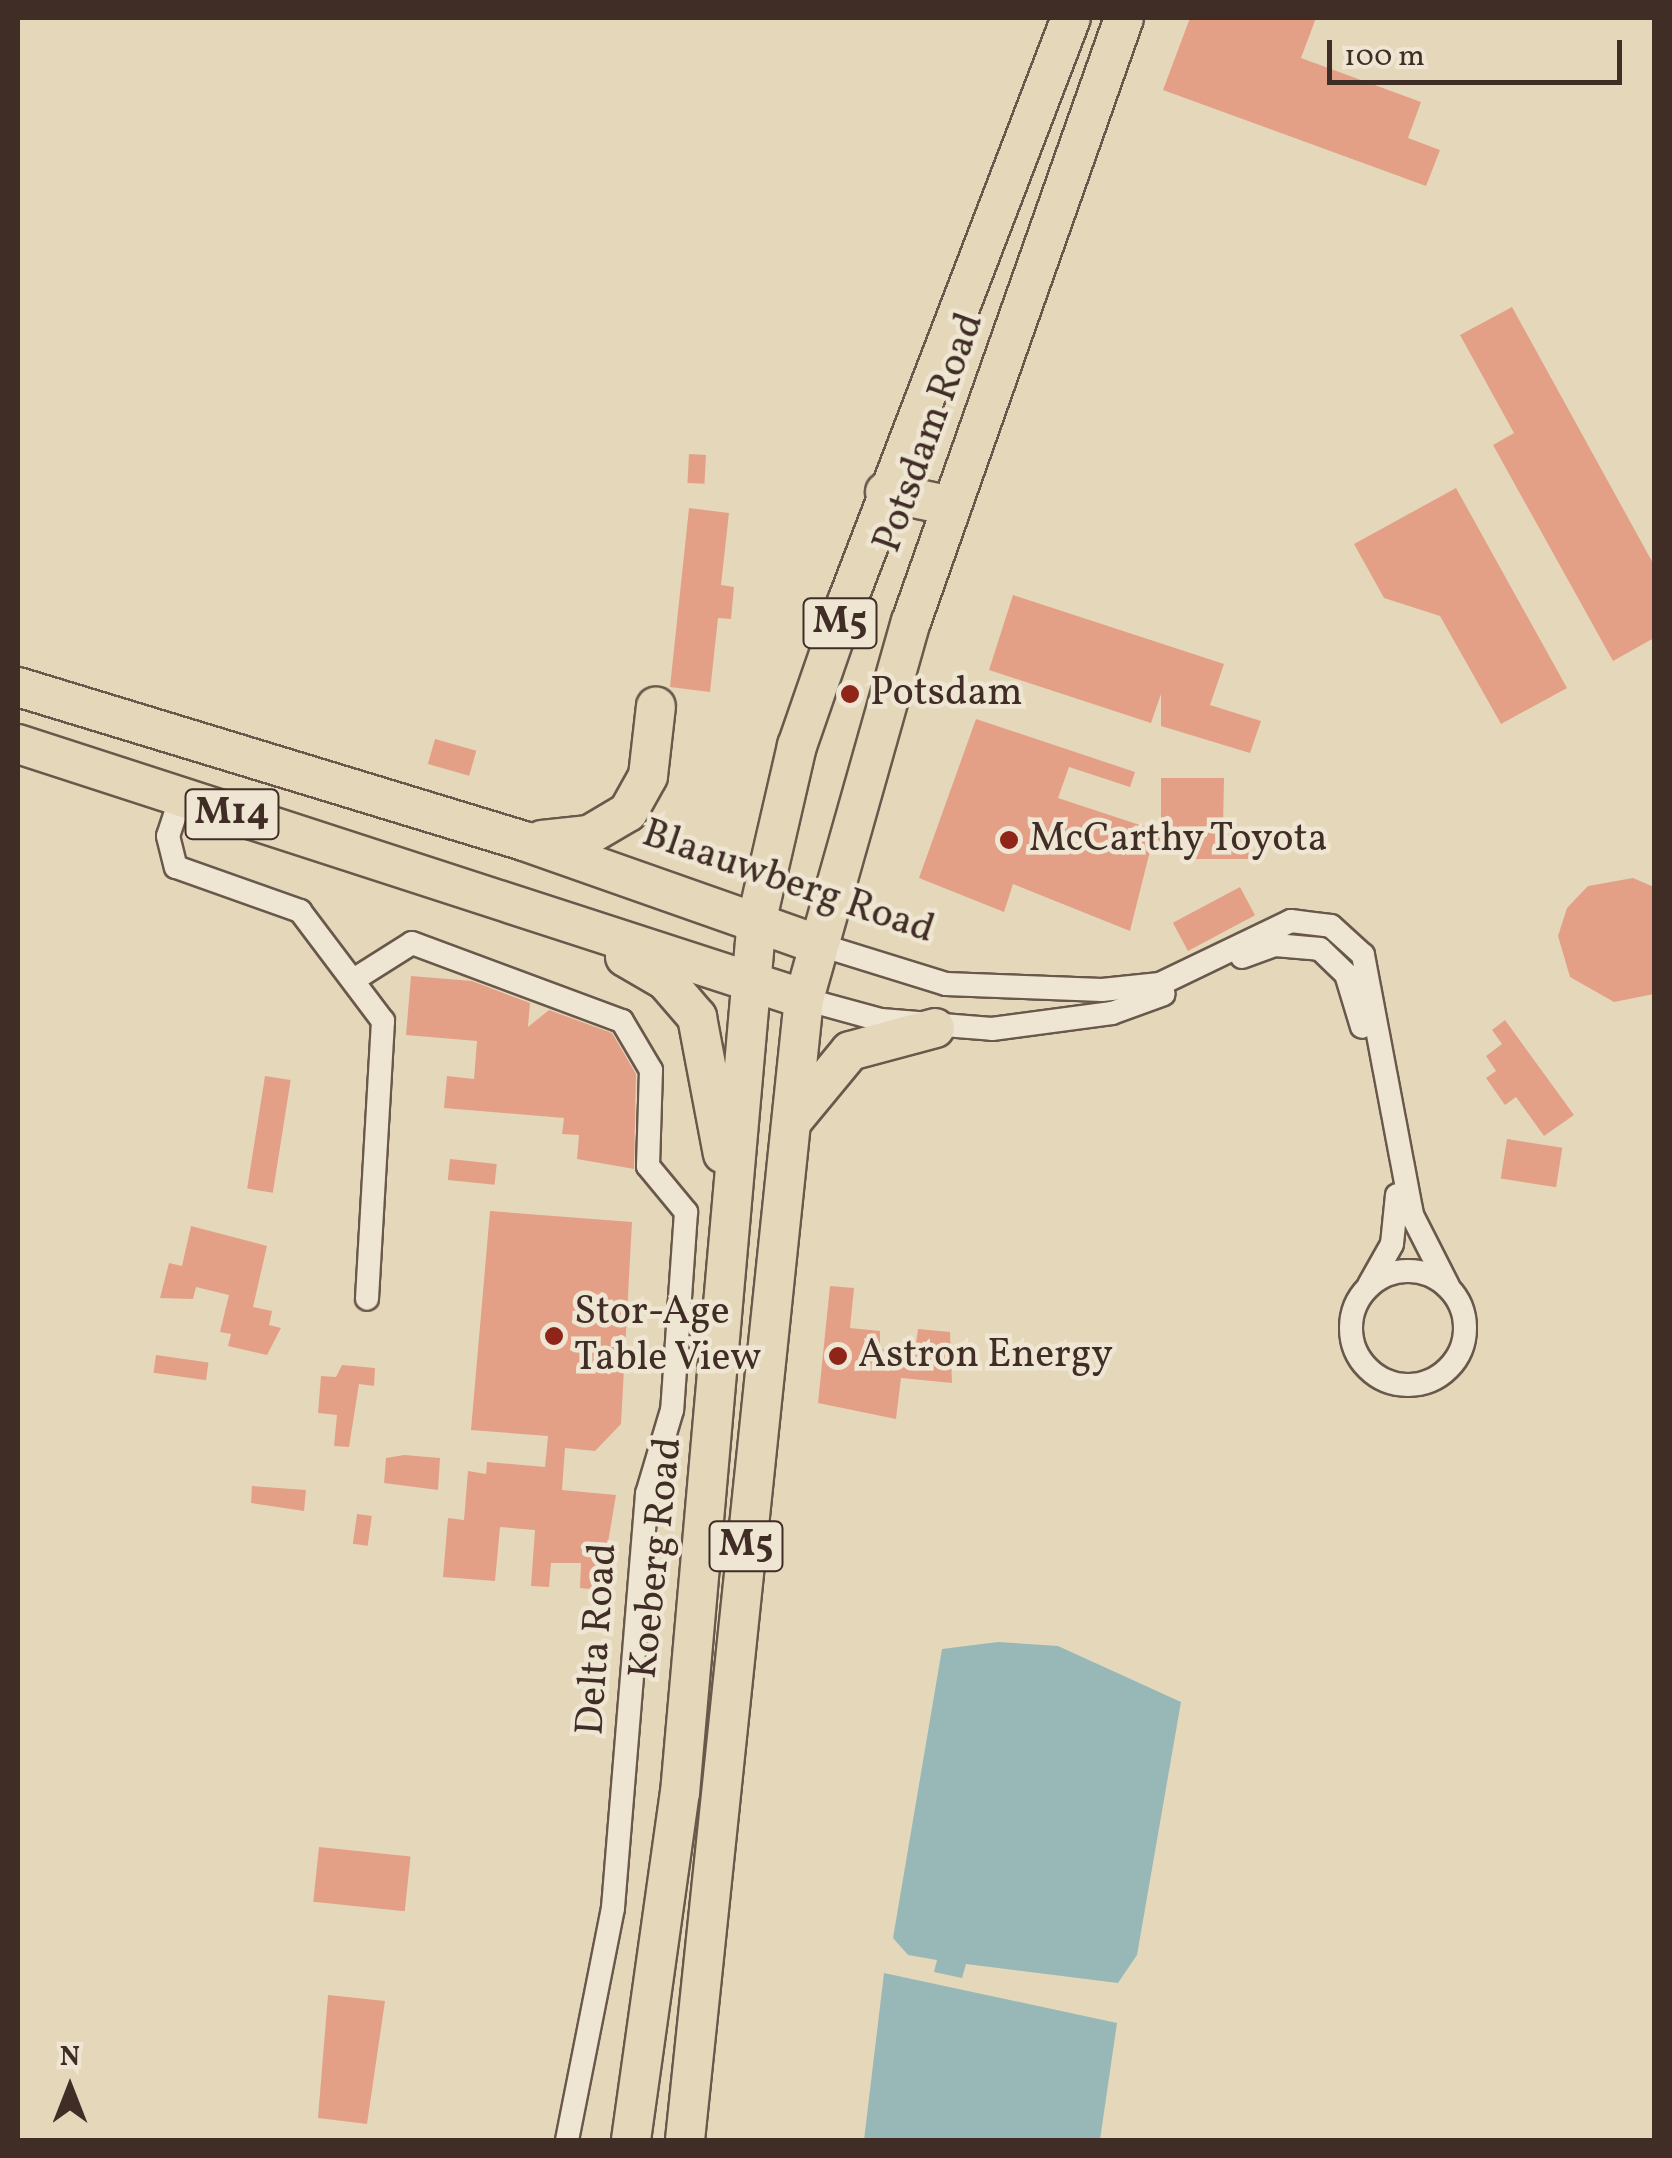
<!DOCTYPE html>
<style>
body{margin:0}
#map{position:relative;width:1672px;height:2158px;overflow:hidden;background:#e5d8ba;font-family:Vollkorn,serif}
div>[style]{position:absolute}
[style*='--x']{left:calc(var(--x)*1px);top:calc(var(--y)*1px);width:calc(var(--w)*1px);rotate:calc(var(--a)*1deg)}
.water>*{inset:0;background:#98b8b8}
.building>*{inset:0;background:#e3a087;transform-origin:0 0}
.roads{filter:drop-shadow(2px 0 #69584b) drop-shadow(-2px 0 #69584b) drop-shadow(0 2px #69584b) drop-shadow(0 -2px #69584b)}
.minor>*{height:22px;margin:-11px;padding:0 11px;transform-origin:11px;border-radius:11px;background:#eee6d2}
.minor>.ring{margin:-11px;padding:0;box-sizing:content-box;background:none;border:22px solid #eee6d2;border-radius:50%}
.primary>*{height:38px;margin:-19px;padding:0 19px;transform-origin:19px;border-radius:19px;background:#e5d8ba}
.dots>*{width:28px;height:28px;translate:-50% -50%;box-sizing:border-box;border:5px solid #eee6d2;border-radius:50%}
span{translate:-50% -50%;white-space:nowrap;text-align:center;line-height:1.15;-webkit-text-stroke:9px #eee6d2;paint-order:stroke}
.shield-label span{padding:2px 8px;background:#eee6d2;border:2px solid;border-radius:8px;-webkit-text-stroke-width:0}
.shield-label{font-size:38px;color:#402d26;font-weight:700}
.street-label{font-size:40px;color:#402d26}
.poi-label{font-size:40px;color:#402d26}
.left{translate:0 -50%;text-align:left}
.frame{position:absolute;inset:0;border:20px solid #402d26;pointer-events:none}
.north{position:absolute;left:20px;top:2038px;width:100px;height:100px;-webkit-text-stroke:8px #eee6d2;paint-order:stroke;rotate:0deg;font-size:28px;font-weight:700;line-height:40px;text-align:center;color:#402d26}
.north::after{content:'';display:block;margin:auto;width:35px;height:45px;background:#402d26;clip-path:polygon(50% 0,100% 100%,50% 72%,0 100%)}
.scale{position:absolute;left:1327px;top:40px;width:295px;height:45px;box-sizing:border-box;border:5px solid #402d26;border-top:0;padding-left:12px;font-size:30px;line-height:35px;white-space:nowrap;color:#402d26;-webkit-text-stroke:8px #eee6d2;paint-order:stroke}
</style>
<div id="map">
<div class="water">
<i style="clip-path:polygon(998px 1642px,1058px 1646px,1181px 1702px,1137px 1955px,1118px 1983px,966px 1964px,962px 1978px,934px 1972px,937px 1960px,908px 1955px,893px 1938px,942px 1649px)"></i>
<i style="clip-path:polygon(884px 1973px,1117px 2023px,1100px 2140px,864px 2140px)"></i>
</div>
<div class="building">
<i style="clip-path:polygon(1190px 18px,1316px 18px,1301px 58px,1421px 102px,1408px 138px,1440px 150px,1426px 186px,1163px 90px)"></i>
<i style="clip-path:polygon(1512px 307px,1654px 565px,1654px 638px,1613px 661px,1493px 445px,1514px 433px,1460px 335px)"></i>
<i style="left:689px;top:454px;width:17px;height:29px;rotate:3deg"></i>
<i style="clip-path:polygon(1456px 488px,1567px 688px,1501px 724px,1440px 616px,1384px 598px,1354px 544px)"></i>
<i style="clip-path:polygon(689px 508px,729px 513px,721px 585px,734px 587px,731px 619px,718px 618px,710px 692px,670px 687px)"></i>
<i style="clip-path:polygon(1013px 595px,1224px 664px,1210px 705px,1261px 721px,1250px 753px,1161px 726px,1161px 694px,1151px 723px,989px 670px)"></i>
<i style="clip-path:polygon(976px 719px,1135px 772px,1130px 787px,1069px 767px,1058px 798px,1161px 832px,1161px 778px,1224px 778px,1223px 828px,1249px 829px,1249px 859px,1189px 859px,1189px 843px,1152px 843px,1130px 931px,1013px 884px,1004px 912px,919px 878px)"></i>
<i style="left:435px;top:739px;width:43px;height:26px;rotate:16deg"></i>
<i style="clip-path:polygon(1633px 878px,1654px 887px,1654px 994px,1614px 1002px,1570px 977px,1558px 936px,1567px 908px,1588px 886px)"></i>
<i style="left:1240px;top:887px;width:32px;height:76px;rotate:62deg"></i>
<i style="clip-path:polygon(411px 976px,472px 981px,530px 1003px,528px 1027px,549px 1010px,612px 1033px,636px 1074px,634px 1169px,577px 1159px,579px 1135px,562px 1134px,564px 1118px,444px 1108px,447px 1076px,474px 1079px,477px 1041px,406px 1035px)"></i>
<i style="clip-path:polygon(1505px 1020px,1574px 1115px,1544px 1136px,1516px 1097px,1505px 1105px,1486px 1078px,1496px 1071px,1486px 1056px,1502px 1044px,1492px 1030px)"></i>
<i style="left:265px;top:1076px;width:26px;height:114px;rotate:9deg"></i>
<i style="left:1507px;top:1139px;width:56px;height:40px;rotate:9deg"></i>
<i style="left:450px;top:1159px;width:47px;height:21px;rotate:6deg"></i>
<i style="clip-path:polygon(490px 1211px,632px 1222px,621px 1424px,595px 1451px,565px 1448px,562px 1490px,616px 1495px,600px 1590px,580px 1588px,581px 1563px,551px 1563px,549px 1587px,531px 1586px,535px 1530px,500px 1527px,495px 1581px,443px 1577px,448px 1518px,464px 1520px,468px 1471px,486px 1474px,487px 1462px,545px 1467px,548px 1436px,471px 1430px)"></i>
<i style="clip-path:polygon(191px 1226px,267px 1246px,253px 1307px,272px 1311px,269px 1325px,281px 1328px,267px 1355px,228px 1346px,231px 1334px,220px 1332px,229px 1295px,196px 1287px,193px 1299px,160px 1298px,169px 1263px,182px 1266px)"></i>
<i style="clip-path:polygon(830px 1286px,854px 1288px,850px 1328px,880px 1331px,880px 1349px,915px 1352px,918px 1329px,950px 1332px,952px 1383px,901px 1378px,896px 1419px,818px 1403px)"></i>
<i style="left:156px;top:1355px;width:53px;height:18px;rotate:8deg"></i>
<i style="clip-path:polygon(342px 1365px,375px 1368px,374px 1386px,359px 1384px,349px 1447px,334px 1446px,337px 1415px,318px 1413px,321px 1376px,336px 1377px)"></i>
<i style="clip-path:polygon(404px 1455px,440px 1458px,438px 1490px,384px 1483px,386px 1458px)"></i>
<i style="clip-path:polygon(252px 1486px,306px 1490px,304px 1511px,251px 1503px)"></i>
<i style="left:357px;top:1514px;width:15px;height:30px;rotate:8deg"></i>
<i style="left:319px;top:1847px;width:92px;height:55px;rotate:6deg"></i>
<i style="clip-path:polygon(328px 1995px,385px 2001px,367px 2124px,318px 2118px)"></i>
</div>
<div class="roads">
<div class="minor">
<i style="--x:181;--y:797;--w:41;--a:108.4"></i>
<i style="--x:168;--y:836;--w:32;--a:76"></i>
<i style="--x:176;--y:867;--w:132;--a:19.5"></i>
<i style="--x:300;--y:911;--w:138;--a:53"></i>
<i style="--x:383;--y:1021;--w:278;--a:93.3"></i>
<i style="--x:817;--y:944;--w:135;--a:17.2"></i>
<i style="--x:946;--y:984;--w:156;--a:2.2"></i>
<i style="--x:1102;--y:990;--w:58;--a:-5.9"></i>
<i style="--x:1160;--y:984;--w:145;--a:-25.7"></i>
<i style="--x:1291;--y:921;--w:40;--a:7.1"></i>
<i style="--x:1331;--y:926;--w:43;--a:42.2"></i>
<i style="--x:1363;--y:955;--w:265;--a:79.3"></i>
<i style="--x:1412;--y:1215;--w:80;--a:63.1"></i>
<i style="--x:1242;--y:957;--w:35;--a:-20"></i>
<i style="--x:1275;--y:945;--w:45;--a:5.1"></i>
<i style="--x:1320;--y:949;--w:36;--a:44"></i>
<i style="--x:1346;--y:974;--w:55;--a:73.2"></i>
<i style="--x:355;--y:979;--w:67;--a:-32.3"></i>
<i style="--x:412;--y:943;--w:224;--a:20.4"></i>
<i style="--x:622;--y:1021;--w:57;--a:59.4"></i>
<i style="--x:651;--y:1070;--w:96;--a:91.8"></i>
<i style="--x:648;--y:1166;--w:60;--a:50.4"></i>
<i style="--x:686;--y:1212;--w:198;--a:94"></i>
<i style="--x:672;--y:1410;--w:88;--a:106.6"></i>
<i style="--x:647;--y:1494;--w:415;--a:94.7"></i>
<i style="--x:613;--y:1908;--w:237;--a:101.2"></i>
<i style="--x:804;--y:999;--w:80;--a:15.3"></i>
<i style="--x:881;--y:1020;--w:111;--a:4.6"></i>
<i style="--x:992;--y:1029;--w:121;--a:-7.6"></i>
<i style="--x:1112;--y:1013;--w:55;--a:-20.1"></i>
<i class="ring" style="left:1351px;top:1271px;width:92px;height:92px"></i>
<i style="--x:1369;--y:1285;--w:47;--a:-60.7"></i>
<i style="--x:1392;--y:1244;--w:49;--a:-84.2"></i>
</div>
<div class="primary">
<i style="--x:885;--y:492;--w:68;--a:11.8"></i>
<i style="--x:18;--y:687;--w:529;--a:16.93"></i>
<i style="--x:524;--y:841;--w:311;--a:19.4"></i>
<i style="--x:18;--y:744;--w:826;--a:17.97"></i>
<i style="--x:542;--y:840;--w:47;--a:-6.1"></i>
<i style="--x:589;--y:835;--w:45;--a:-30.5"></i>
<i style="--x:628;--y:812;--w:41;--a:-60.9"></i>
<i style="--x:648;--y:776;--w:70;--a:-83.5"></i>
<i style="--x:625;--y:957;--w:48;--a:30.3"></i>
<i style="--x:666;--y:981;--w:48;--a:49.3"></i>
<i style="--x:697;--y:1017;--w:139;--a:79.3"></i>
<i style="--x:794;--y:1119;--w:88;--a:-50.5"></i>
<i style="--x:850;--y:1051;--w:88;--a:-15.1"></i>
<i style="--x:631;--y:2140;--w:350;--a:-82"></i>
<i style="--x:680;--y:1793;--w:877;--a:-84.97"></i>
<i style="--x:757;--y:919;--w:178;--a:-77"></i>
<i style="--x:797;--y:746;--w:152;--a:-70.9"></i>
<i style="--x:847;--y:602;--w:625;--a:-69.02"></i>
<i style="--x:685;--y:2140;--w:1147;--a:-84.05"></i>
<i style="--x:804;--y:999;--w:392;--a:-74.2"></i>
<i style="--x:911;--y:622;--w:640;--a:-70.57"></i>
</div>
</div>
<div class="dots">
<i style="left:850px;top:694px;background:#8f2418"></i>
<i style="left:1009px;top:840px;background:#8f2418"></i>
<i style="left:554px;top:1336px;background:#8f2418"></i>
<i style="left:838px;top:1356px;background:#8f2418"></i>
</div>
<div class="shield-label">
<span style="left:840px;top:623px">M5</span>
<span style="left:232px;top:814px">M14</span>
<span style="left:746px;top:1546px">M5</span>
</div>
<div class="street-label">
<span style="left:930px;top:433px;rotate:-70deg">Potsdam Road</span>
<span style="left:788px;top:883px;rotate:19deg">Blaauwberg Road</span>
<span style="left:657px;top:1558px;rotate:-84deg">Koeberg Road</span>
<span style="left:598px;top:1639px;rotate:-86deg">Delta Road</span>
</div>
<div class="poi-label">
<span class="left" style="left:870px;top:694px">Potsdam</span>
<span class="left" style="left:1029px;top:840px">McCarthy Toyota</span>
<span class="left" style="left:574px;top:1336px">Stor-Age<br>Table View</span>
<span class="left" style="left:858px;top:1356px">Astron Energy</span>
</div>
<div class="frame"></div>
<div class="north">N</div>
<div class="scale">100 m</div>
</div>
